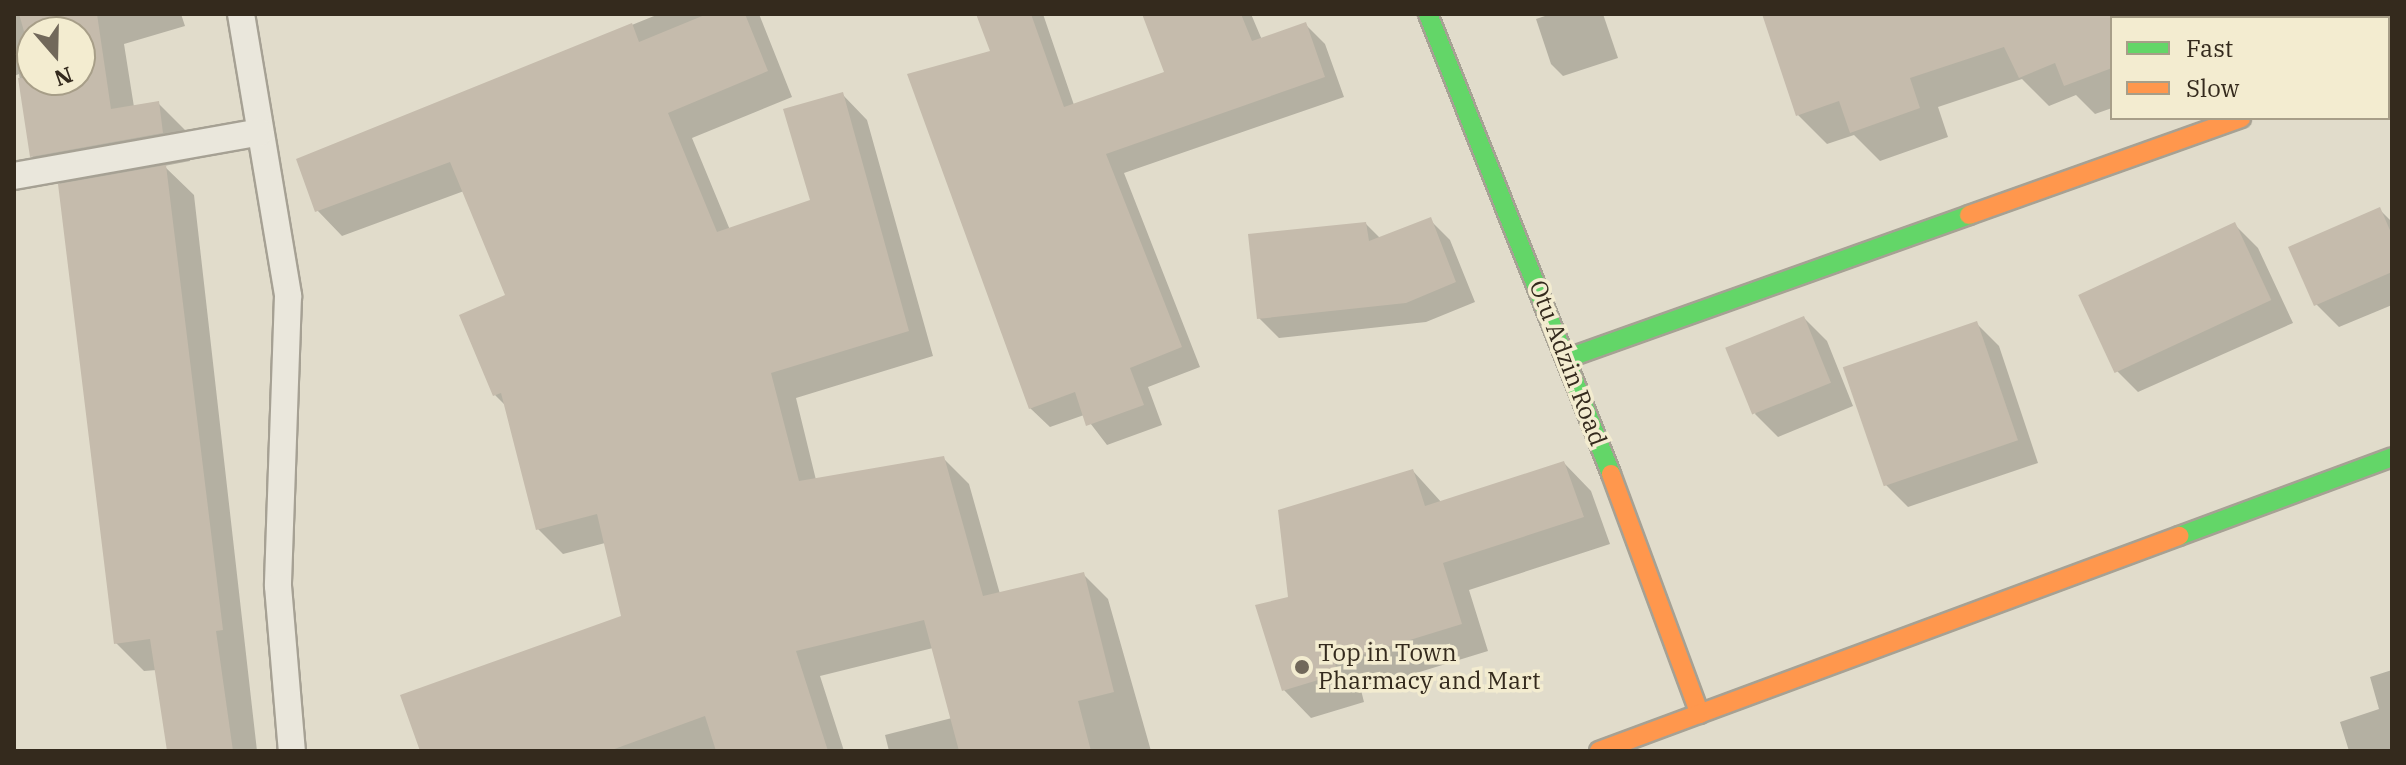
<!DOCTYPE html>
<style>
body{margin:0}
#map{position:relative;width:2406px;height:765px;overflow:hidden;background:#e1dccb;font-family:"IBM Plex Serif",serif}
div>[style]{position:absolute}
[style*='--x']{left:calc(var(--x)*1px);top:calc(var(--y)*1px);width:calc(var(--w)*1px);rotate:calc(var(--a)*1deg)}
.shadow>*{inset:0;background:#0003}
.building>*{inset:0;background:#c5bbac;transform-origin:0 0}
.roads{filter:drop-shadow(2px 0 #a6a194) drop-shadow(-2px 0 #a6a194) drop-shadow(0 2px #a6a194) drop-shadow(0 -2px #a6a194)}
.lane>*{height:26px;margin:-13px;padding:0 13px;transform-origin:13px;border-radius:13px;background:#eae7dc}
.fast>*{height:18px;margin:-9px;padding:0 9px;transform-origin:9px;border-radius:9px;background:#63d668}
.slow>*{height:18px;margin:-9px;padding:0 9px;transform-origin:9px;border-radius:9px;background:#ff974d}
.dots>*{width:22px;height:22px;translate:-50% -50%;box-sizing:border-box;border:4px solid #f3ecd0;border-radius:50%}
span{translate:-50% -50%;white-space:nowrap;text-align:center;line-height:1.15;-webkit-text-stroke:7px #f3ecd0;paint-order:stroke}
.street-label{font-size:24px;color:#342a1d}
.poi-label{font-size:24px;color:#342a1d}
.left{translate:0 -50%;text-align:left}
.frame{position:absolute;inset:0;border:16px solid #342a1d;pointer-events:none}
.legend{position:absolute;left:2110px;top:16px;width:280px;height:104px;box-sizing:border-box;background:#f3ecd0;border:2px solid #a79e88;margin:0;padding:10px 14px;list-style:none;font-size:24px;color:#342a1d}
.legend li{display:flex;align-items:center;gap:16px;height:40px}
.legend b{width:40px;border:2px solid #a79e88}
.north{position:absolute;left:16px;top:16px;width:80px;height:80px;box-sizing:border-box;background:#f3ecd0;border:2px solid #a79e88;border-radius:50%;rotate:160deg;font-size:22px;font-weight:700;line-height:32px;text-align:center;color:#342a1d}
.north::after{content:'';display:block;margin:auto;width:28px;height:36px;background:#71685a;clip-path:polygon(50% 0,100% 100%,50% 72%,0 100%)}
</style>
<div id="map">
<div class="shadow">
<i style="clip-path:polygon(evenodd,14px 14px,181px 14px,185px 26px,124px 44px,134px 107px,158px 103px,186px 131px,190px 161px,164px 166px,194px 195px,257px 751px,169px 751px,157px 670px,144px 671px,116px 643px,60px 184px,32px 156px,19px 74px,14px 76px,14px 14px,32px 32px,80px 32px,80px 80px,32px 80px,32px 32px)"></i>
<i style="clip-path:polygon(659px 14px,759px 14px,792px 97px,692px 138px,730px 230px,812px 202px,842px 94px,867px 120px,933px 356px,796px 398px,816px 480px,943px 458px,969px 484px,1000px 594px,1083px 574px,1108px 599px,1151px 751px,889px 751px,885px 735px,952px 718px,933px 648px,820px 676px,844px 751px,422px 751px,623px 618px,605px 543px,563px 554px,538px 529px,507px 407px,495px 395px,508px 296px,464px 191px,342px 236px,317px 210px,298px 160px)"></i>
<i style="clip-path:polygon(978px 14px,1043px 14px,1074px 105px,1167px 73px,1170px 14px,1251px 14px,1262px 40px,1306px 25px,1325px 44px,1344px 97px,1124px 173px,1200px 367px,1148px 387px,1162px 425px,1107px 445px,1084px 415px,1050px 427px,1030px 408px,993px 52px)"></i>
<i style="clip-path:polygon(1551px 14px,1603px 14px,1618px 58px,1563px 76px,1551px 64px,1536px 19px)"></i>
<i style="clip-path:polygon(1764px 14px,2362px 14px,2363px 18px,2112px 18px,2112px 108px,2095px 114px,2076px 95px,2049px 106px,2022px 79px,1938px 107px,1948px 137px,1880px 161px,1854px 135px,1827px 144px,1798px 115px)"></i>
<i style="clip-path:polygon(2379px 209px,2392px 222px,2392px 305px,2339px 327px,2316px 304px)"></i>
<i style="clip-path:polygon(1430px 220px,1450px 240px,1475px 302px,1426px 322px,1279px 338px,1259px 318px,1366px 224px,1381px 239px)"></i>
<i style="clip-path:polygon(2235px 225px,2258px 248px,2293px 323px,2138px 392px,2115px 369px)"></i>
<i style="clip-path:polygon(1804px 318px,1827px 341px,1853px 406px,1778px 437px,1755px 414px)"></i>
<i style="clip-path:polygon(1976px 323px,1999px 346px,2038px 463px,1908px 507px,1885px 484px)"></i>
<i style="clip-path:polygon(1564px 463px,1591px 491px,1610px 544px,1469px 590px,1488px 651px,1361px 690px,1364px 702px,1311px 718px,1284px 690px,1290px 599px,1413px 471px,1442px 503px)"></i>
<i style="clip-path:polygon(2392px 670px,2392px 751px,2349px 751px,2340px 722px,2379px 709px,2370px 677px)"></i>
</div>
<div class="building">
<i style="clip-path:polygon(19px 14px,97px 14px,111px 109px,159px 101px,163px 133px,30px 157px,18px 78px,80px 80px,80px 32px,32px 32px,32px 59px)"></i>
<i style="clip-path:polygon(707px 14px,745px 14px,768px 71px,668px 113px,717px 232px,810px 200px,783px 109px,843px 92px,909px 331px,771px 373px,799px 481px,944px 456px,983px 596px,1084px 572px,1114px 692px,1078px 701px,1091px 751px,959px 751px,924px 620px,796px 651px,828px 751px,716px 751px,705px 716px,609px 751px,420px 751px,400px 695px,621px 616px,597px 514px,536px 530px,501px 393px,493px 396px,459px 315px,505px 295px,450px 162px,315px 212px,296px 159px,632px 23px,639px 42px)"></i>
<i style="clip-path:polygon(976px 14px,1031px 14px,1064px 107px,1164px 72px,1142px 14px,1241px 14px,1252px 41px,1306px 22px,1325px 77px,1106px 154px,1182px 347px,1130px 368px,1144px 405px,1086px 426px,1075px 392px,1029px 409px,907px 74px,990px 51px)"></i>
<i style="clip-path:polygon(1762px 14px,2172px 14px,2172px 17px,2112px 18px,2112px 68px,2064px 86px,2055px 63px,2019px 78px,2004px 47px,1910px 78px,1920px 108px,1850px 133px,1839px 101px,1796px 116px)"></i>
<i style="clip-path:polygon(166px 165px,223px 630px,216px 631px,233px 751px,167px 751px,150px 639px,114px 644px,58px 184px)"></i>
<i style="clip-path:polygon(2380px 207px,2392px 235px,2392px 272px,2314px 306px,2288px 247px)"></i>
<i style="clip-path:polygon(1431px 217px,1456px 282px,1406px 303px,1257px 319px,1248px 234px,1366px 222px,1369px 241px)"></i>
<i style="left:2235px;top:222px;width:86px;height:173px;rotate:65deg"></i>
<i style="left:1804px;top:316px;width:72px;height:85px;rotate:68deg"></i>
<i style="left:1977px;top:321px;width:126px;height:142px;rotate:71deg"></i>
<i style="clip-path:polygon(1564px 461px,1584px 517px,1443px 563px,1462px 624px,1335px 663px,1338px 674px,1282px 691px,1255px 605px,1288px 597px,1278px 510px,1413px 469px,1425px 506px)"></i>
</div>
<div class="roads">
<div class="lane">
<i style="--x:241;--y:14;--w:286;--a:80.5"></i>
<i style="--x:288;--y:296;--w:290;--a:92"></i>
<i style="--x:278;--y:586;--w:166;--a:85.2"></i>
<i style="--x:14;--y:176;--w:250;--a:-10.1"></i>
</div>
<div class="fast">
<i style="--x:1428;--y:14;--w:495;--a:68.3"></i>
<i style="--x:1568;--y:358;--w:426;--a:-19.6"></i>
<i style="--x:2179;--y:536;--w:227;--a:-20.3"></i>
</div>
<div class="slow">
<i style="--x:1969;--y:215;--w:289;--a:-19.6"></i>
<i style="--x:1611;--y:474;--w:256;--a:69.7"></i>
<i style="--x:1599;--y:751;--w:619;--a:-20.34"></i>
</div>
</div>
<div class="dots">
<i style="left:1302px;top:667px;background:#71685a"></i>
</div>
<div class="street-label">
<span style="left:1568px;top:363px;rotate:69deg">Otu Adzin Road</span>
</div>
<div class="poi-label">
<span class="left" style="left:1318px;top:667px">Top in Town<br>Pharmacy and Mart</span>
</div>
<div class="frame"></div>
<ul class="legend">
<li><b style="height:10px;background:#63d668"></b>Fast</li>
<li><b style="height:10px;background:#ff974d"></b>Slow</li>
</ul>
<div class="north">N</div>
</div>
